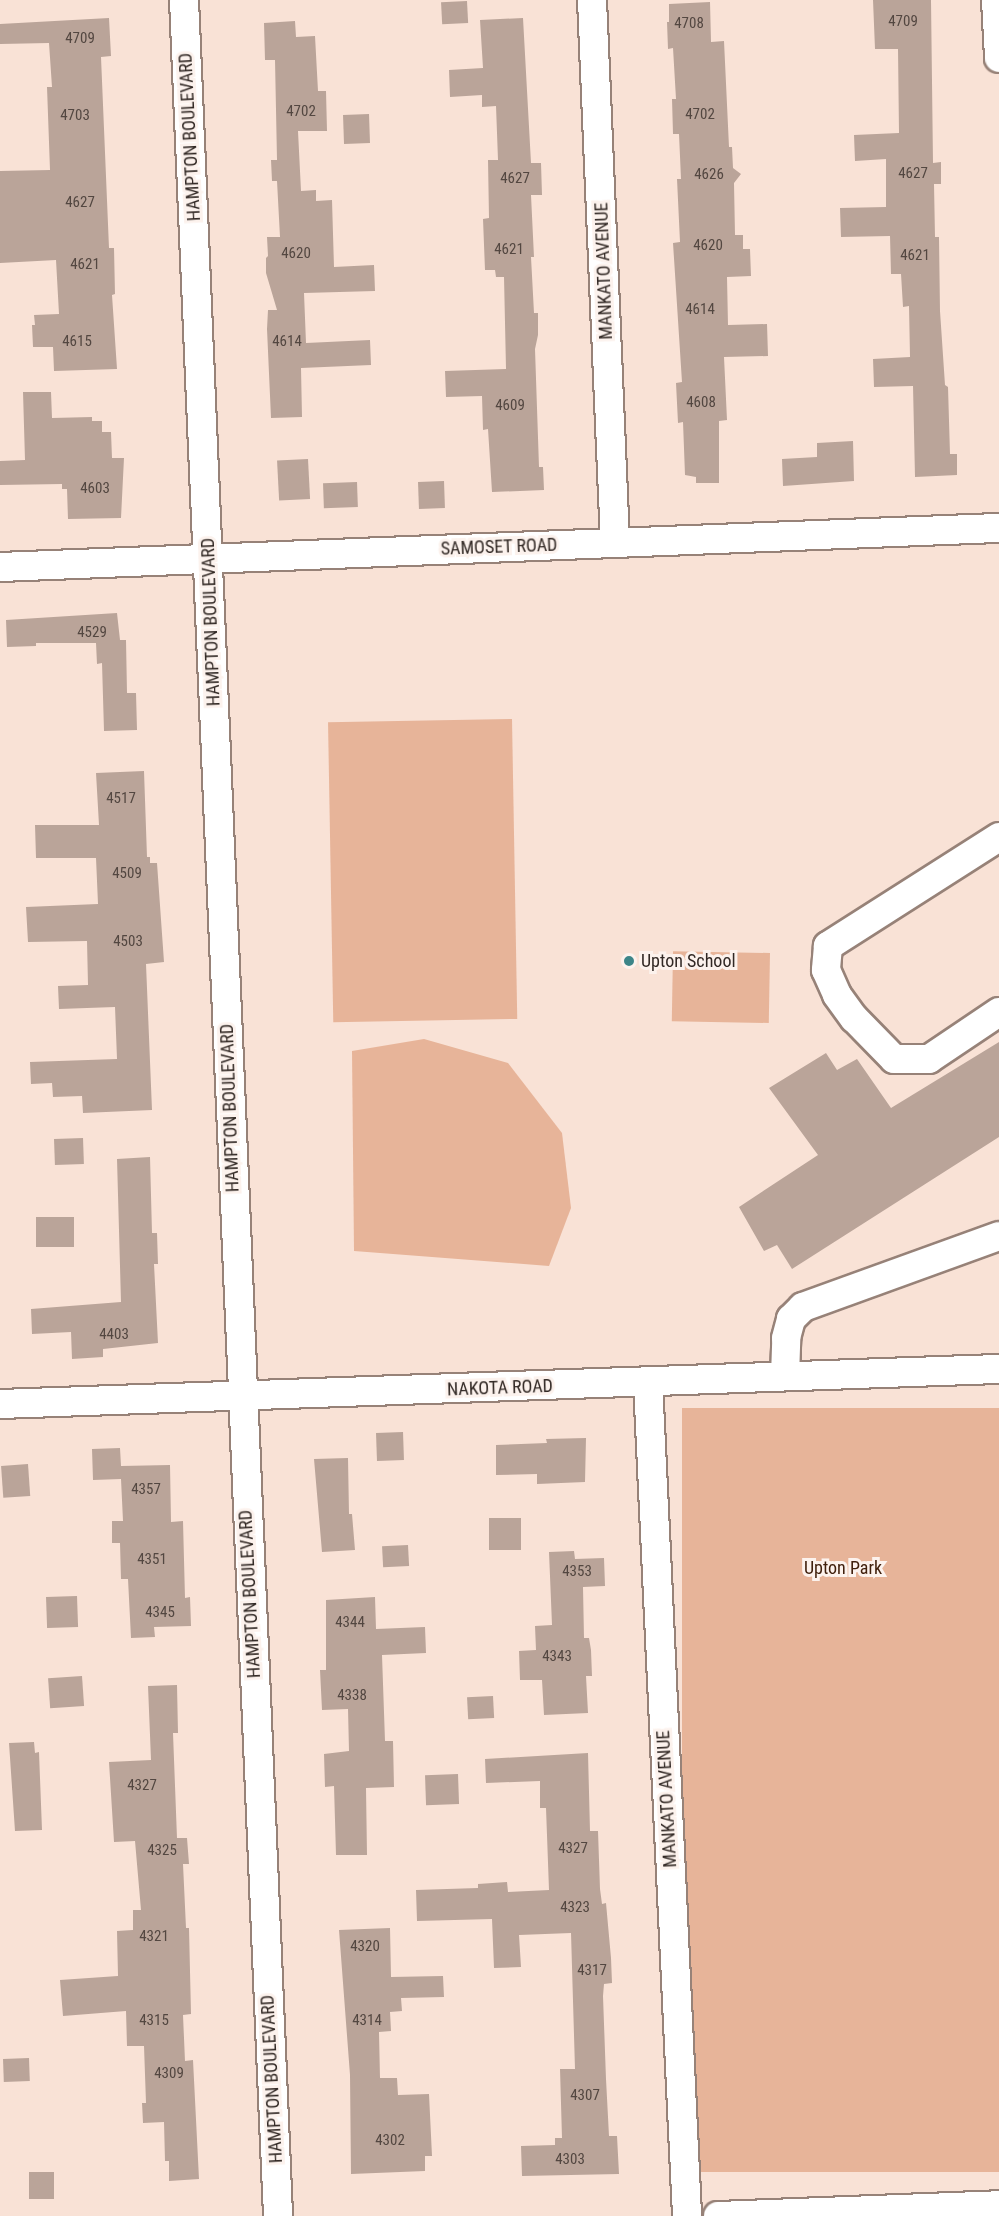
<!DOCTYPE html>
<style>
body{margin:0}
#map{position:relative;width:999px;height:2216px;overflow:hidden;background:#f9e2d6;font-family:"Roboto Condensed",sans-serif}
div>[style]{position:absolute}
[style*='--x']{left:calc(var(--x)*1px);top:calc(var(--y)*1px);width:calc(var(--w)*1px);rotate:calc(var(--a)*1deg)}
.green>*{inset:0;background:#e7b499;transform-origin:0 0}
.building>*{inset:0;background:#baa499;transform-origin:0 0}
.roads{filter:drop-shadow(2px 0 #978278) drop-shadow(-2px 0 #978278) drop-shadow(0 2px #978278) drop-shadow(0 -2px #978278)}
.minor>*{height:28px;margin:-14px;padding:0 14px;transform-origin:14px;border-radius:14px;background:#fff}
.dots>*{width:16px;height:16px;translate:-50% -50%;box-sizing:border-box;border:3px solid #fcf2ed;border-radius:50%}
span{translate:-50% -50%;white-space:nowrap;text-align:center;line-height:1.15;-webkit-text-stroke:6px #fcf2ed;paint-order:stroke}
.number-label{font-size:15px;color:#534741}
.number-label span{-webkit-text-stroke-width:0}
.street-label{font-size:18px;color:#312824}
.poi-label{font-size:18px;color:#312824}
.left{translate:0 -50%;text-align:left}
.park-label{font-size:18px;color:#40200d}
</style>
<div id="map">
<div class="green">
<i style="left:512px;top:719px;width:300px;height:184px;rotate:89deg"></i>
<i style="left:770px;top:953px;width:70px;height:97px;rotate:91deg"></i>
<i style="clip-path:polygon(424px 1039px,508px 1063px,562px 1133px,571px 1208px,549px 1266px,354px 1251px,352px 1051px)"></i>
<i style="left:999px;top:1408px;width:764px;height:317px;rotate:90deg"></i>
</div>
<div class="building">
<i style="clip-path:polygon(873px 0,931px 0,933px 163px,941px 162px,941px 184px,934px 184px,935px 237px,939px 237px,940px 311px,945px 385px,948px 387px,950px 454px,957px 454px,957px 475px,915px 477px,913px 386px,874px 387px,873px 359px,910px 357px,909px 306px,903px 307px,901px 274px,891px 274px,890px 236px,841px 237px,840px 208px,886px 207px,886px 159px,855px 161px,854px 135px,899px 133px,898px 49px,875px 49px)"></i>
<i style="left:467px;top:1px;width:22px;height:26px;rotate:87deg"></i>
<i style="clip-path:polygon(710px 2px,711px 42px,724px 41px,729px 147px,732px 147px,733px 168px,741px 174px,734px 183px,735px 235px,743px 235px,743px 249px,750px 249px,751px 276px,727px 277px,728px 325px,767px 324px,768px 356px,724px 357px,727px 420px,719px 421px,719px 483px,696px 483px,696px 477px,685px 475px,683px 422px,678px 423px,676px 383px,682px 382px,673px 243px,680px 242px,677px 179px,681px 179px,679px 134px,673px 134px,672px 99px,676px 99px,673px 48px,668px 49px,667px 22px,669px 22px,669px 4px)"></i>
<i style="clip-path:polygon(109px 18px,111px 56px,101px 57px,109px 248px,114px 248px,115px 294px,112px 295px,117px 369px,54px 371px,53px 347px,33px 347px,32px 325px,35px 325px,34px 315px,59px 314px,56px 260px,0 263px,0 171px,50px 170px,47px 87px,52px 87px,49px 43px,0 44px,0 24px)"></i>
<i style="clip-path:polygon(523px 18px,531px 163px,541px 163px,542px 195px,531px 195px,534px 257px,531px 257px,534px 313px,538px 313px,538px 335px,535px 349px,539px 467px,543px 467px,544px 490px,492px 492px,488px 429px,483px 430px,482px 396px,446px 397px,445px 371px,506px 369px,504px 277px,496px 277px,495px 270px,485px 270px,483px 219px,489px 218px,488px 160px,498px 160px,496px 106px,482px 107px,482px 95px,450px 97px,449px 70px,483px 68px,480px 20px)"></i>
<i style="clip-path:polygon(295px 21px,296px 37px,315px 36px,318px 91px,326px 91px,327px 131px,298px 131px,301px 191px,316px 190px,316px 201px,332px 200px,334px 267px,374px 265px,375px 291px,304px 293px,306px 343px,370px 340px,371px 365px,301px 368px,302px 417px,271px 418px,267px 329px,268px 310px,277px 310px,266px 273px,266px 258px,268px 256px,267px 237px,280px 237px,277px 181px,272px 181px,271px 160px,277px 160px,275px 60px,265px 60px,264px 23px)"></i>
<i style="left:369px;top:114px;width:29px;height:26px;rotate:88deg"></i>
<i style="clip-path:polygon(23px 392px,51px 392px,52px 418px,92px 417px,92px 421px,102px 421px,102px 432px,111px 432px,112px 458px,124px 458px,121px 518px,68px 519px,67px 489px,62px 489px,62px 484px,0 485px,0 461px,25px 460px)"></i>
<i style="clip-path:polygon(853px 441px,854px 481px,783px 486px,782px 459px,817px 457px,817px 443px)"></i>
<i style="left:308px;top:459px;width:40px;height:31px;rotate:87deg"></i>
<i style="left:444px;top:481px;width:27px;height:26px;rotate:88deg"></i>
<i style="left:357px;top:482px;width:25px;height:34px;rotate:88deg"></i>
<i style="clip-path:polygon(117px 613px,120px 640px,126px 640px,127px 693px,136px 693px,137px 730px,104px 731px,102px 663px,97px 664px,96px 643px,36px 643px,36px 646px,7px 647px,6px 620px)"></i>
<i style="clip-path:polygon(144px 771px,147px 857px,150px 857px,150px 863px,157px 863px,164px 962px,146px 964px,152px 1110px,83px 1113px,82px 1096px,53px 1097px,52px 1083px,31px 1084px,30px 1062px,117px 1059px,115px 1007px,59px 1009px,58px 986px,88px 985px,87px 941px,28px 942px,26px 907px,98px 904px,96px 858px,36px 858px,35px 825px,99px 825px,96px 773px)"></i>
<i style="clip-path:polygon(999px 1042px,999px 1137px,792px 1269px,777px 1245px,764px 1251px,739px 1207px,818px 1155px,769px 1088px,826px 1053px,837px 1070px,857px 1059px,891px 1108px)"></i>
<i style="left:83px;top:1138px;width:26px;height:29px;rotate:88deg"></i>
<i style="clip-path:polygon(150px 1157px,152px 1233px,157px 1233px,158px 1264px,154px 1264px,158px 1343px,103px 1349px,103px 1357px,72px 1359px,71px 1332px,32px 1334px,31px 1309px,121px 1302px,117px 1159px)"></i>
<i style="left:74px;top:1217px;width:30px;height:38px;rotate:90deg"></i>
<i style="left:403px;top:1432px;width:28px;height:27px;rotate:88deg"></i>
<i style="clip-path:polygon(586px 1438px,585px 1482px,537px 1484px,537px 1474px,496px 1475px,496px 1445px,547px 1443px,546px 1439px)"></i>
<i style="clip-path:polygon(120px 1448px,121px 1466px,170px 1465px,171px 1522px,183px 1521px,185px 1598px,190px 1597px,191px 1626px,154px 1627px,155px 1637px,131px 1638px,128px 1579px,121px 1579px,120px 1543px,112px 1543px,112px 1521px,123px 1521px,121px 1479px,93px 1480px,92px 1449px)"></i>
<i style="clip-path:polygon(348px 1458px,349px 1514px,352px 1514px,355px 1550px,322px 1552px,314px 1459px)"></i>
<i style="left:28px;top:1464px;width:32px;height:27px;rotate:86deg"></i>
<i style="left:489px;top:1518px;width:32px;height:32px"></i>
<i style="left:408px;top:1545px;width:21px;height:26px;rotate:87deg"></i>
<i style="clip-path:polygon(574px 1551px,575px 1559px,604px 1558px,605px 1586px,583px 1587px,584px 1638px,589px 1638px,591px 1650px,592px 1676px,586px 1676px,588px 1713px,544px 1715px,542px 1680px,520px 1680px,519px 1651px,536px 1650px,535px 1626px,552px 1625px,549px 1552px)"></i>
<i style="left:77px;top:1596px;width:31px;height:31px;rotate:88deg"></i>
<i style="clip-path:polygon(375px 1597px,376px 1629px,425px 1627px,426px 1653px,382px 1655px,385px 1741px,393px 1741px,394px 1787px,366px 1788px,367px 1855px,336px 1855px,334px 1786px,325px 1787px,324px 1754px,349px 1751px,348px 1709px,322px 1710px,320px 1670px,326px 1670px,326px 1600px)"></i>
<i style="left:82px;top:1676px;width:30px;height:34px;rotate:86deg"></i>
<i style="clip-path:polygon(177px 1685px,178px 1733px,173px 1733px,177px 1838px,187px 1838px,189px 1864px,183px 1864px,186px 1928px,189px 1928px,191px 2014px,183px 2015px,185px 2061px,193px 2060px,199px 2179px,169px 2181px,169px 2161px,165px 2161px,164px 2122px,143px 2123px,142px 2103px,146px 2103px,144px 2046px,127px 2046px,126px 2011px,63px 2016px,60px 1980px,118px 1976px,117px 1931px,133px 1930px,133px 1910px,141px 1910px,135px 1841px,114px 1842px,109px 1762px,151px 1760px,148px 1686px)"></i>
<i style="left:493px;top:1696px;width:22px;height:26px;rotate:87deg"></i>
<i style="clip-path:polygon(34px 1742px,35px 1753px,39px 1752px,42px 1830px,15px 1831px,9px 1743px)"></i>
<i style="clip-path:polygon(588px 1753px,590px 1831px,598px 1831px,600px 1889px,602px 1904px,606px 1903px,611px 1958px,612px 1983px,604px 1984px,603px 1996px,606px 2079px,609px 2136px,617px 2136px,619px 2174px,522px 2176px,521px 2146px,555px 2145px,555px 2138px,562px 2138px,560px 2069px,575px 2069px,571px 1933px,519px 1935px,521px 1967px,494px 1968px,492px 1919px,417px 1921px,416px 1890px,478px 1888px,478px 1884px,507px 1882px,508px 1892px,549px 1890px,546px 1808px,540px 1808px,540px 1781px,486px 1783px,485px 1759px)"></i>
<i style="left:458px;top:1774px;width:30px;height:33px;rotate:88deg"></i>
<i style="clip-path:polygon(390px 1928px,391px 1977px,443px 1976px,444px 1997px,401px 1998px,402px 2011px,390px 2012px,391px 2031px,379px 2032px,380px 2078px,397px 2078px,398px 2095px,429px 2094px,432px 2156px,425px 2156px,425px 2171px,351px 2174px,350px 2075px,339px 1930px)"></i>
<i style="left:29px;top:2058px;width:23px;height:26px;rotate:88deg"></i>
<i style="left:29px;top:2172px;width:25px;height:27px"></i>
</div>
<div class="roads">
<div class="minor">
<i style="--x:184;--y:0;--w:2218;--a:87.57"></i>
<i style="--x:592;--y:0;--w:542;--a:87.57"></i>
<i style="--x:996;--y:0;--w:58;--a:87"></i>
<i style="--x:0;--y:567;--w:1000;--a:-2.24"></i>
<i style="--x:999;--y:837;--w:203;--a:147.5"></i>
<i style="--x:828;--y:946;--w:24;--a:95"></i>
<i style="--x:826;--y:970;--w:27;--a:66"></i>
<i style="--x:837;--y:995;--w:29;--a:54"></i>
<i style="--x:854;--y:1018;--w:57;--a:45.7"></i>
<i style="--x:894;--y:1059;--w:35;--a:0"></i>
<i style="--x:929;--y:1059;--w:84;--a:-33.9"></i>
<i style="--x:785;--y:1376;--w:38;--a:-88"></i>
<i style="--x:786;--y:1338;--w:20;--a:-75"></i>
<i style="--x:791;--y:1319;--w:17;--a:-45"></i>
<i style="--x:803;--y:1307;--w:208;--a:-19.9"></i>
<i style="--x:648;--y:1382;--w:835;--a:87.32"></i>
<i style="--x:0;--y:1404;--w:1000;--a:-2.01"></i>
<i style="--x:718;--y:2216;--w:281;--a:-2.2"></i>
</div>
</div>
<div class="dots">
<i style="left:629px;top:961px;background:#3d8588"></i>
</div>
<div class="number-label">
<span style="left:903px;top:22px">4709</span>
<span style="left:689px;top:24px">4708</span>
<span style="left:80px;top:39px">4709</span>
<span style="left:301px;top:112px">4702</span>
<span style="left:700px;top:115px">4702</span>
<span style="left:75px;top:116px">4703</span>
<span style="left:913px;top:174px">4627</span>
<span style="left:709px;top:175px">4626</span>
<span style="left:515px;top:179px">4627</span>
<span style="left:80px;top:203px">4627</span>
<span style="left:708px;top:246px">4620</span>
<span style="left:509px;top:250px">4621</span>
<span style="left:296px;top:254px">4620</span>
<span style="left:915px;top:256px">4621</span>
<span style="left:85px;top:265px">4621</span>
<span style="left:700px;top:310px">4614</span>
<span style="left:77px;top:342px">4615</span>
<span style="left:287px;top:342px">4614</span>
<span style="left:701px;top:403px">4608</span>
<span style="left:510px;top:406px">4609</span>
<span style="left:95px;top:489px">4603</span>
<span style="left:92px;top:633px">4529</span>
<span style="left:121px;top:799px">4517</span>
<span style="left:127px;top:874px">4509</span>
<span style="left:128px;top:942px">4503</span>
<span style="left:114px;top:1335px">4403</span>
<span style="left:146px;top:1490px">4357</span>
<span style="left:152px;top:1560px">4351</span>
<span style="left:577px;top:1572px">4353</span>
<span style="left:160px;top:1613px">4345</span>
<span style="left:350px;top:1623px">4344</span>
<span style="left:557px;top:1657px">4343</span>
<span style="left:352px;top:1696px">4338</span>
<span style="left:142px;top:1786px">4327</span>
<span style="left:573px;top:1849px">4327</span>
<span style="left:162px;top:1851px">4325</span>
<span style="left:575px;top:1908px">4323</span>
<span style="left:154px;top:1937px">4321</span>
<span style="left:365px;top:1947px">4320</span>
<span style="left:592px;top:1971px">4317</span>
<span style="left:154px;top:2021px">4315</span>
<span style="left:367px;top:2021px">4314</span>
<span style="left:169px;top:2074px">4309</span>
<span style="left:585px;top:2096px">4307</span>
<span style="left:390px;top:2141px">4302</span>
<span style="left:570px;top:2160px">4303</span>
</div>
<div class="street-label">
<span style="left:190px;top:137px;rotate:-93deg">HAMPTON BOULEVARD</span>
<span style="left:604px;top:271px;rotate:-92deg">MANKATO AVENUE</span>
<span style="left:499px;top:547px;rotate:-2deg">SAMOSET ROAD</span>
<span style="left:211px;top:622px;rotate:-92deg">HAMPTON BOULEVARD</span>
<span style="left:230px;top:1108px;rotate:-92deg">HAMPTON BOULEVARD</span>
<span style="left:500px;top:1388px;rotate:-2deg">NAKOTA ROAD</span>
<span style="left:250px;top:1594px;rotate:-93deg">HAMPTON BOULEVARD</span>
<span style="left:667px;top:1799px;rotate:-93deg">MANKATO AVENUE</span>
<span style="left:272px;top:2079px;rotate:-93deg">HAMPTON BOULEVARD</span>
</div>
<div class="poi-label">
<span class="left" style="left:641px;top:961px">Upton School</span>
</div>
<div class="park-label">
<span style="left:843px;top:1568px">Upton Park</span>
</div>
</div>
